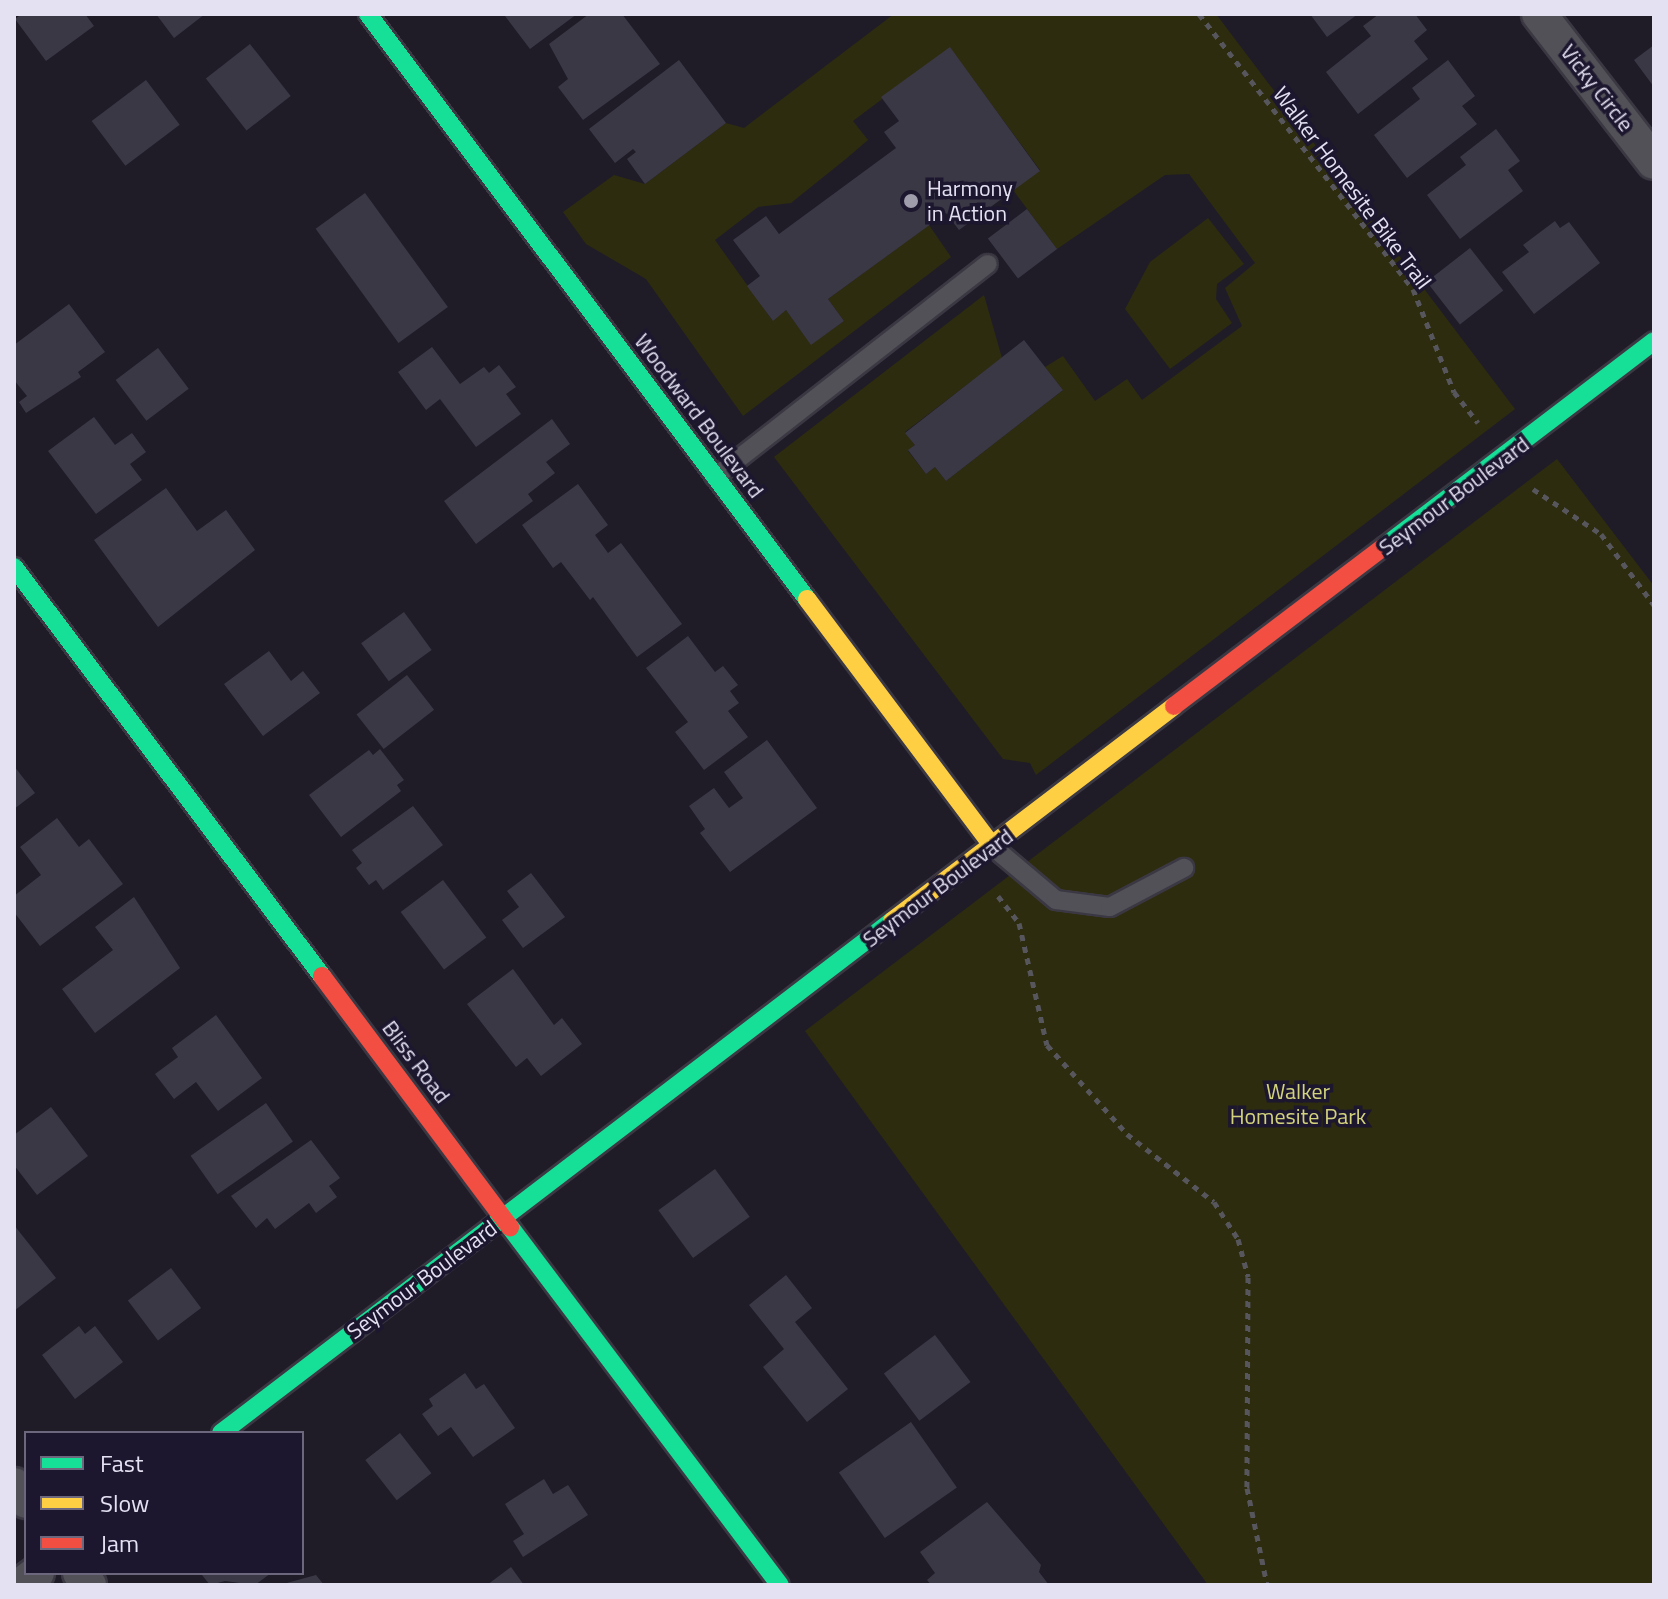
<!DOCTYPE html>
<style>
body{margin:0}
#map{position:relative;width:1668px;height:1599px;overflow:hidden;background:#1f1c28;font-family:"Titillium Web",sans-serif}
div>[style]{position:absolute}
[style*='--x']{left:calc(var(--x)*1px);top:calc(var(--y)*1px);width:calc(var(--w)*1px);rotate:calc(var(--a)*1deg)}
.green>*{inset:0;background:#2d2c0f}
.building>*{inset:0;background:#3b3846;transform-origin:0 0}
.path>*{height:5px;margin-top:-2.5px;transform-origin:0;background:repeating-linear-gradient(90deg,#57565d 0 6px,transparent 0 12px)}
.roads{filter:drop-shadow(2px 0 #3b3843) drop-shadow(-2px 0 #3b3843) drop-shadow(0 2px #3b3843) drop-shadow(0 -2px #3b3843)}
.lane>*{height:18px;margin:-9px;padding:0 9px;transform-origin:9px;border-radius:9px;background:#525157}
.street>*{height:34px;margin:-17px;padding:0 17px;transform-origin:17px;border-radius:17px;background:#525157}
.fast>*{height:18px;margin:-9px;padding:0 9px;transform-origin:9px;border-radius:9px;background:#16e098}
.slow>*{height:18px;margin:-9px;padding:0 9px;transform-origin:9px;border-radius:9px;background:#ffcf43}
.jam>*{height:18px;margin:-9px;padding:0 9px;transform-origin:9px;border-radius:9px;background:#f24e42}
.dots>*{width:22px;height:22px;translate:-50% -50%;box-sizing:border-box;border:4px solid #1c162e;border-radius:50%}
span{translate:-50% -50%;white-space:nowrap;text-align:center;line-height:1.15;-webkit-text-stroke:7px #1c162e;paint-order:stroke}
.street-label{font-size:22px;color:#e4e1f2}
.poi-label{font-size:22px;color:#e4e1f2}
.left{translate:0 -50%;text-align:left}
.park-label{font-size:22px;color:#d3d37d}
.frame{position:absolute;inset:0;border:16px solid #e4e1f2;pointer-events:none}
.legend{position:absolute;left:24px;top:1431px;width:280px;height:144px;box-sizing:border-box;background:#1c162e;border:2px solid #6c677c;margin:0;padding:10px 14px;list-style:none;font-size:24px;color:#e4e1f2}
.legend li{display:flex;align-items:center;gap:16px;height:40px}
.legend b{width:40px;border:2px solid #6c677c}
</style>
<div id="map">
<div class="green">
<i style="clip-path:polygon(894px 14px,1216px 14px,1515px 409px,1036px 775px,1030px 763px,1003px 759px,774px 457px,984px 295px,1002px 358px,905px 432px,915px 445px,908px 451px,926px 474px,935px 467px,946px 481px,1063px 390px,1045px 367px,1063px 356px,1095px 401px,1127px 379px,1142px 400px,1242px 326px,1225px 288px,1255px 263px,1189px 174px,1165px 175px,1057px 249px,1013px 190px,1040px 170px,950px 48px,853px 121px,868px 140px,847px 158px,791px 203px,758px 207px,715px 240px,772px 320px,786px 310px,811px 344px,844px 321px,828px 299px,929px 225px,951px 257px,743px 416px,646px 279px,586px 244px,563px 212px,614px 175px,645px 184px,726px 123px,744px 128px)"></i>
<i style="clip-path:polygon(1208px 218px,1244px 264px,1217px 284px,1216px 299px,1232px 323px,1170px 369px,1125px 309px,1150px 262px)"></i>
<i style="clip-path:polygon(1557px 459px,1654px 586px,1654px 1585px,1208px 1585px,805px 1031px)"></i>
</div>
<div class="building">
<i style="clip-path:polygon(22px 14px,85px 14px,94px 26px,46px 61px,15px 19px)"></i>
<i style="clip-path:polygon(156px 14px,205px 14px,174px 38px)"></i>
<i style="clip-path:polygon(577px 14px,530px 49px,505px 16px,507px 14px)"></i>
<i style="clip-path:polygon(589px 14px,622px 14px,660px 64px,583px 120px,558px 87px,568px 79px,549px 44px)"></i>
<i style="clip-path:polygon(1310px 14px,1358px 14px,1327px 37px)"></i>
<i style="clip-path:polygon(1379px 14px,1415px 14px,1427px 30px,1414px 41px,1428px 59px,1358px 114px,1326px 72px,1371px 36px,1363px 26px)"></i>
<i style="left:250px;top:44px;width:66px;height:56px;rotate:52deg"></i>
<i style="clip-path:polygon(1654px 45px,1654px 87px,1634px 60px)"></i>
<i style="clip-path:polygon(950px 47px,1040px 171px,959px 230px,946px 213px,828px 299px,844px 321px,811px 345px,786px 310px,773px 321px,747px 286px,760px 276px,733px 240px,766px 216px,779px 234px,896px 148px,884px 132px,899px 121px,881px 97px)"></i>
<i style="clip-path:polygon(679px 60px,726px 123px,645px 184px,627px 159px,636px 152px,633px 149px,615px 163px,589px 129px)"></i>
<i style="clip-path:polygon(1448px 60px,1475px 96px,1462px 106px,1477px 124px,1407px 178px,1374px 135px,1420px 99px,1412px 88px)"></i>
<i style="left:146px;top:80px;width:56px;height:68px;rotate:53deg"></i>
<i style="clip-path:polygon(1496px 129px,1520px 161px,1508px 170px,1523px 191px,1460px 239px,1427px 195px,1466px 165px,1460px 157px)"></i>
<i style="left:365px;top:193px;width:141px;height:61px;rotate:54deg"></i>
<i style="left:1027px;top:209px;width:50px;height:49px;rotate:53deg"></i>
<i style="clip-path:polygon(1555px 221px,1560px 228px,1569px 222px,1600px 263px,1534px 314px,1502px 272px,1529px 252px,1523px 245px)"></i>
<i style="left:1470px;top:248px;width:54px;height:55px;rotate:52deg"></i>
<i style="clip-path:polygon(69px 304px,105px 352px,78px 372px,81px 377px,26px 413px,19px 402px,27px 396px,14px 380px,14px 345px)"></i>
<i style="clip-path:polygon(1024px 340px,1063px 390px,946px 481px,935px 467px,926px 474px,908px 450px,915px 445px,905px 433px)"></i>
<i style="clip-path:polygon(432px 347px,460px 384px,484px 367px,489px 373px,499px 365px,516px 387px,506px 394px,521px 414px,476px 447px,440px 399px,426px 410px,398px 372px)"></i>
<i style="left:158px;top:348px;width:51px;height:53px;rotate:53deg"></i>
<i style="clip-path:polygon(94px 417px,115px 445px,132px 433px,146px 452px,130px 464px,142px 480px,96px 514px,48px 451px)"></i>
<i style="clip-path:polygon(552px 419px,570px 444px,546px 462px,555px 473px,528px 494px,533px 501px,476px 544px,444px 501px)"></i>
<i style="clip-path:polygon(578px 484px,608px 525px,595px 535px,608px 553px,621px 543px,682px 624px,637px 657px,593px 597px,590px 600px,561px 562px,553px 568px,522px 525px)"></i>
<i style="clip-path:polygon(166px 488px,197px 531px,226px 510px,255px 550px,158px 627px,94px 540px)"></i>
<i style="left:404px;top:612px;width:47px;height:53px;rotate:54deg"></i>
<i style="clip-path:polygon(688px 636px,715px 672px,723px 666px,738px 685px,730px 691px,739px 703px,728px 711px,748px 737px,704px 770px,675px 732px,688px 722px,646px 668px)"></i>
<i style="clip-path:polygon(269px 651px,291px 681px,303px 671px,320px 693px,263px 736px,224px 684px)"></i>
<i style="left:407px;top:675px;width:44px;height:64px;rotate:52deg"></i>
<i style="clip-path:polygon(767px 740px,817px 808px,730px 872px,700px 833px,705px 829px,689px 806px,714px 788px,729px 808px,743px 798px,724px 772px)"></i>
<i style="clip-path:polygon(380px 749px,404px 780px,397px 785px,401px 791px,341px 837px,309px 795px,369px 750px,373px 755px)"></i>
<i style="clip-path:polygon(14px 766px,35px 793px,14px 809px)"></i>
<i style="clip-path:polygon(413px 806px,443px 845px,383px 890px,376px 880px,369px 885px,356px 868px,362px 863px,352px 850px)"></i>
<i style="clip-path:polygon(57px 818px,79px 847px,89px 839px,123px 884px,40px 946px,14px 912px,14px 896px,41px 875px,20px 847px)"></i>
<i style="clip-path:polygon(531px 873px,565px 917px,523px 948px,502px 920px,519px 907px,507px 891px)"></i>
<i style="left:443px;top:880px;width:72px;height:53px;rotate:53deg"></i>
<i style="clip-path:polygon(134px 897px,180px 968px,95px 1033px,62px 989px,113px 950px,95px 927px)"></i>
<i style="clip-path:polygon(513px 969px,554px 1025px,562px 1018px,582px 1044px,541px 1076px,527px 1058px,516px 1067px,467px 1004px)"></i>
<i style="clip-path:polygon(216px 1015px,262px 1078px,218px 1111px,196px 1082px,174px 1099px,155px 1074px,178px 1057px,172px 1048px)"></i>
<i style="left:266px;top:1103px;width:47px;height:92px;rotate:55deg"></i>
<i style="clip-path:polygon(51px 1107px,88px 1156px,37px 1195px,14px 1165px,14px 1135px)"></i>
<i style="clip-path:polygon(311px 1140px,340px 1178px,329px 1186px,337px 1197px,316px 1213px,309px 1203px,275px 1229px,267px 1218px,256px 1228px,231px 1196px)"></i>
<i style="left:715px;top:1169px;width:59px;height:70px;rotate:54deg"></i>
<i style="clip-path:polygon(14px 1225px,56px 1278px,14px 1311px)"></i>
<i style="left:171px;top:1268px;width:50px;height:54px;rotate:53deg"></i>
<i style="clip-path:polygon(786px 1275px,812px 1308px,795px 1322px,848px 1389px,807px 1422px,763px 1367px,784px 1349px,749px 1305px)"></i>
<i style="clip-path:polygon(79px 1326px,85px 1334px,95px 1326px,123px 1362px,75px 1399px,42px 1355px)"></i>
<i style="left:935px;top:1335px;width:59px;height:64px;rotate:53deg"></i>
<i style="clip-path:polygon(465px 1373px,476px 1389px,484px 1384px,515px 1428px,473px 1457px,451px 1427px,438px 1436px,422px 1414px,433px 1406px,429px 1399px)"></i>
<i style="left:911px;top:1422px;width:80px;height:88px;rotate:55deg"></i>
<i style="left:400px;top:1433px;width:51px;height:44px;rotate:52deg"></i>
<i style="clip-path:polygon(544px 1479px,553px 1494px,568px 1485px,588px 1515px,523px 1557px,513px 1541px,524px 1534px,505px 1504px)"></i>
<i style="clip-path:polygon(987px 1502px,1041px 1565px,1039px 1572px,1049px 1585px,931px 1585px,927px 1580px,935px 1573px,920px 1552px)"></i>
<i style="clip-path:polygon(511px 1567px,524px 1585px,487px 1585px)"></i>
<i style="clip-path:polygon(271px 1573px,255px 1585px,225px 1581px,210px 1585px,202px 1575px)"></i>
<i style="clip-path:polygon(316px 1575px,324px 1585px,283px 1585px,283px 1584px)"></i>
</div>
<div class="path">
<i style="--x:1199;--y:14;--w:348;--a:52.1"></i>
<i style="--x:1413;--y:289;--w:111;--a:68.3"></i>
<i style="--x:1454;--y:392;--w:39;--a:52"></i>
<i style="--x:1533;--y:489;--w:82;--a:33.5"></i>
<i style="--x:1601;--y:534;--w:89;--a:53.3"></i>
<i style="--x:998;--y:896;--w:34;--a:52"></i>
<i style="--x:1019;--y:923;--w:125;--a:77.1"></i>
<i style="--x:1047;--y:1045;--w:120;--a:48"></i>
<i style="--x:1127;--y:1134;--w:110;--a:38"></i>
<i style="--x:1214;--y:1202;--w:44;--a:57"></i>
<i style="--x:1238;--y:1239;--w:39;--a:75"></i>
<i style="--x:1248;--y:1277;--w:211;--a:90.3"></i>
<i style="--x:1247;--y:1488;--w:99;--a:78.3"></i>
</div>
<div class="roads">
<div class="lane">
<i style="--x:715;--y:477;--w:346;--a:-38"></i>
<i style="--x:993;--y:847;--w:82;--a:40.1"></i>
<i style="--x:1056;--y:900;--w:54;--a:7.4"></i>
<i style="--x:1110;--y:907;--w:84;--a:-27.8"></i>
</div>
<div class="street">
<i style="--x:1539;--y:14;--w:187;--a:52.2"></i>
<i style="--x:14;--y:1485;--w:20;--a:53"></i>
<i style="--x:80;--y:1573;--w:15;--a:53"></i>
<i style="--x:21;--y:1585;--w:20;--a:-37"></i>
</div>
<div class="fast">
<i style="--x:368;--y:14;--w:731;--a:53.11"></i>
<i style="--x:1385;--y:546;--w:338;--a:-37.3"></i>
<i style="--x:14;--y:567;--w:512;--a:53.02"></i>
<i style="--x:510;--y:1227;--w:448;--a:53"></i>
<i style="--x:221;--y:1433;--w:844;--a:-37.35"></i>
</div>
<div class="slow">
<i style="--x:807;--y:599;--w:310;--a:53.1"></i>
<i style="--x:892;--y:921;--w:355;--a:-37.3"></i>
</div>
<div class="jam">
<i style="--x:1174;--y:706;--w:265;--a:-37.2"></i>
<i style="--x:322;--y:976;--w:314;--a:53.2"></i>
</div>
</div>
<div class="dots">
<i style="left:911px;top:201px;background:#9f9cab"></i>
</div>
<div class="street-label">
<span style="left:1597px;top:88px;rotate:52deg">Vicky Circle</span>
<span style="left:1352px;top:188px;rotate:53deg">Walker Homesite Bike Trail</span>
<span style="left:699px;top:416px;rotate:53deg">Woodward Boulevard</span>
<span style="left:1454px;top:496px;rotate:-37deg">Seymour Boulevard</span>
<span style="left:938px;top:888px;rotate:-37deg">Seymour Boulevard</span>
<span style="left:416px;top:1062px;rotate:53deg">Bliss Road</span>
<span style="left:422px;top:1280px;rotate:-37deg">Seymour Boulevard</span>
</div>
<div class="poi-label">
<span class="left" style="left:927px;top:201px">Harmony<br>in Action</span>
</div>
<div class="park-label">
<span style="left:1298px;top:1104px">Walker<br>Homesite Park</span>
</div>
<div class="frame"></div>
<ul class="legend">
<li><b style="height:10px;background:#16e098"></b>Fast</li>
<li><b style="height:10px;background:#ffcf43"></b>Slow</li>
<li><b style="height:10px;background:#f24e42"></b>Jam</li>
</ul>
</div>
